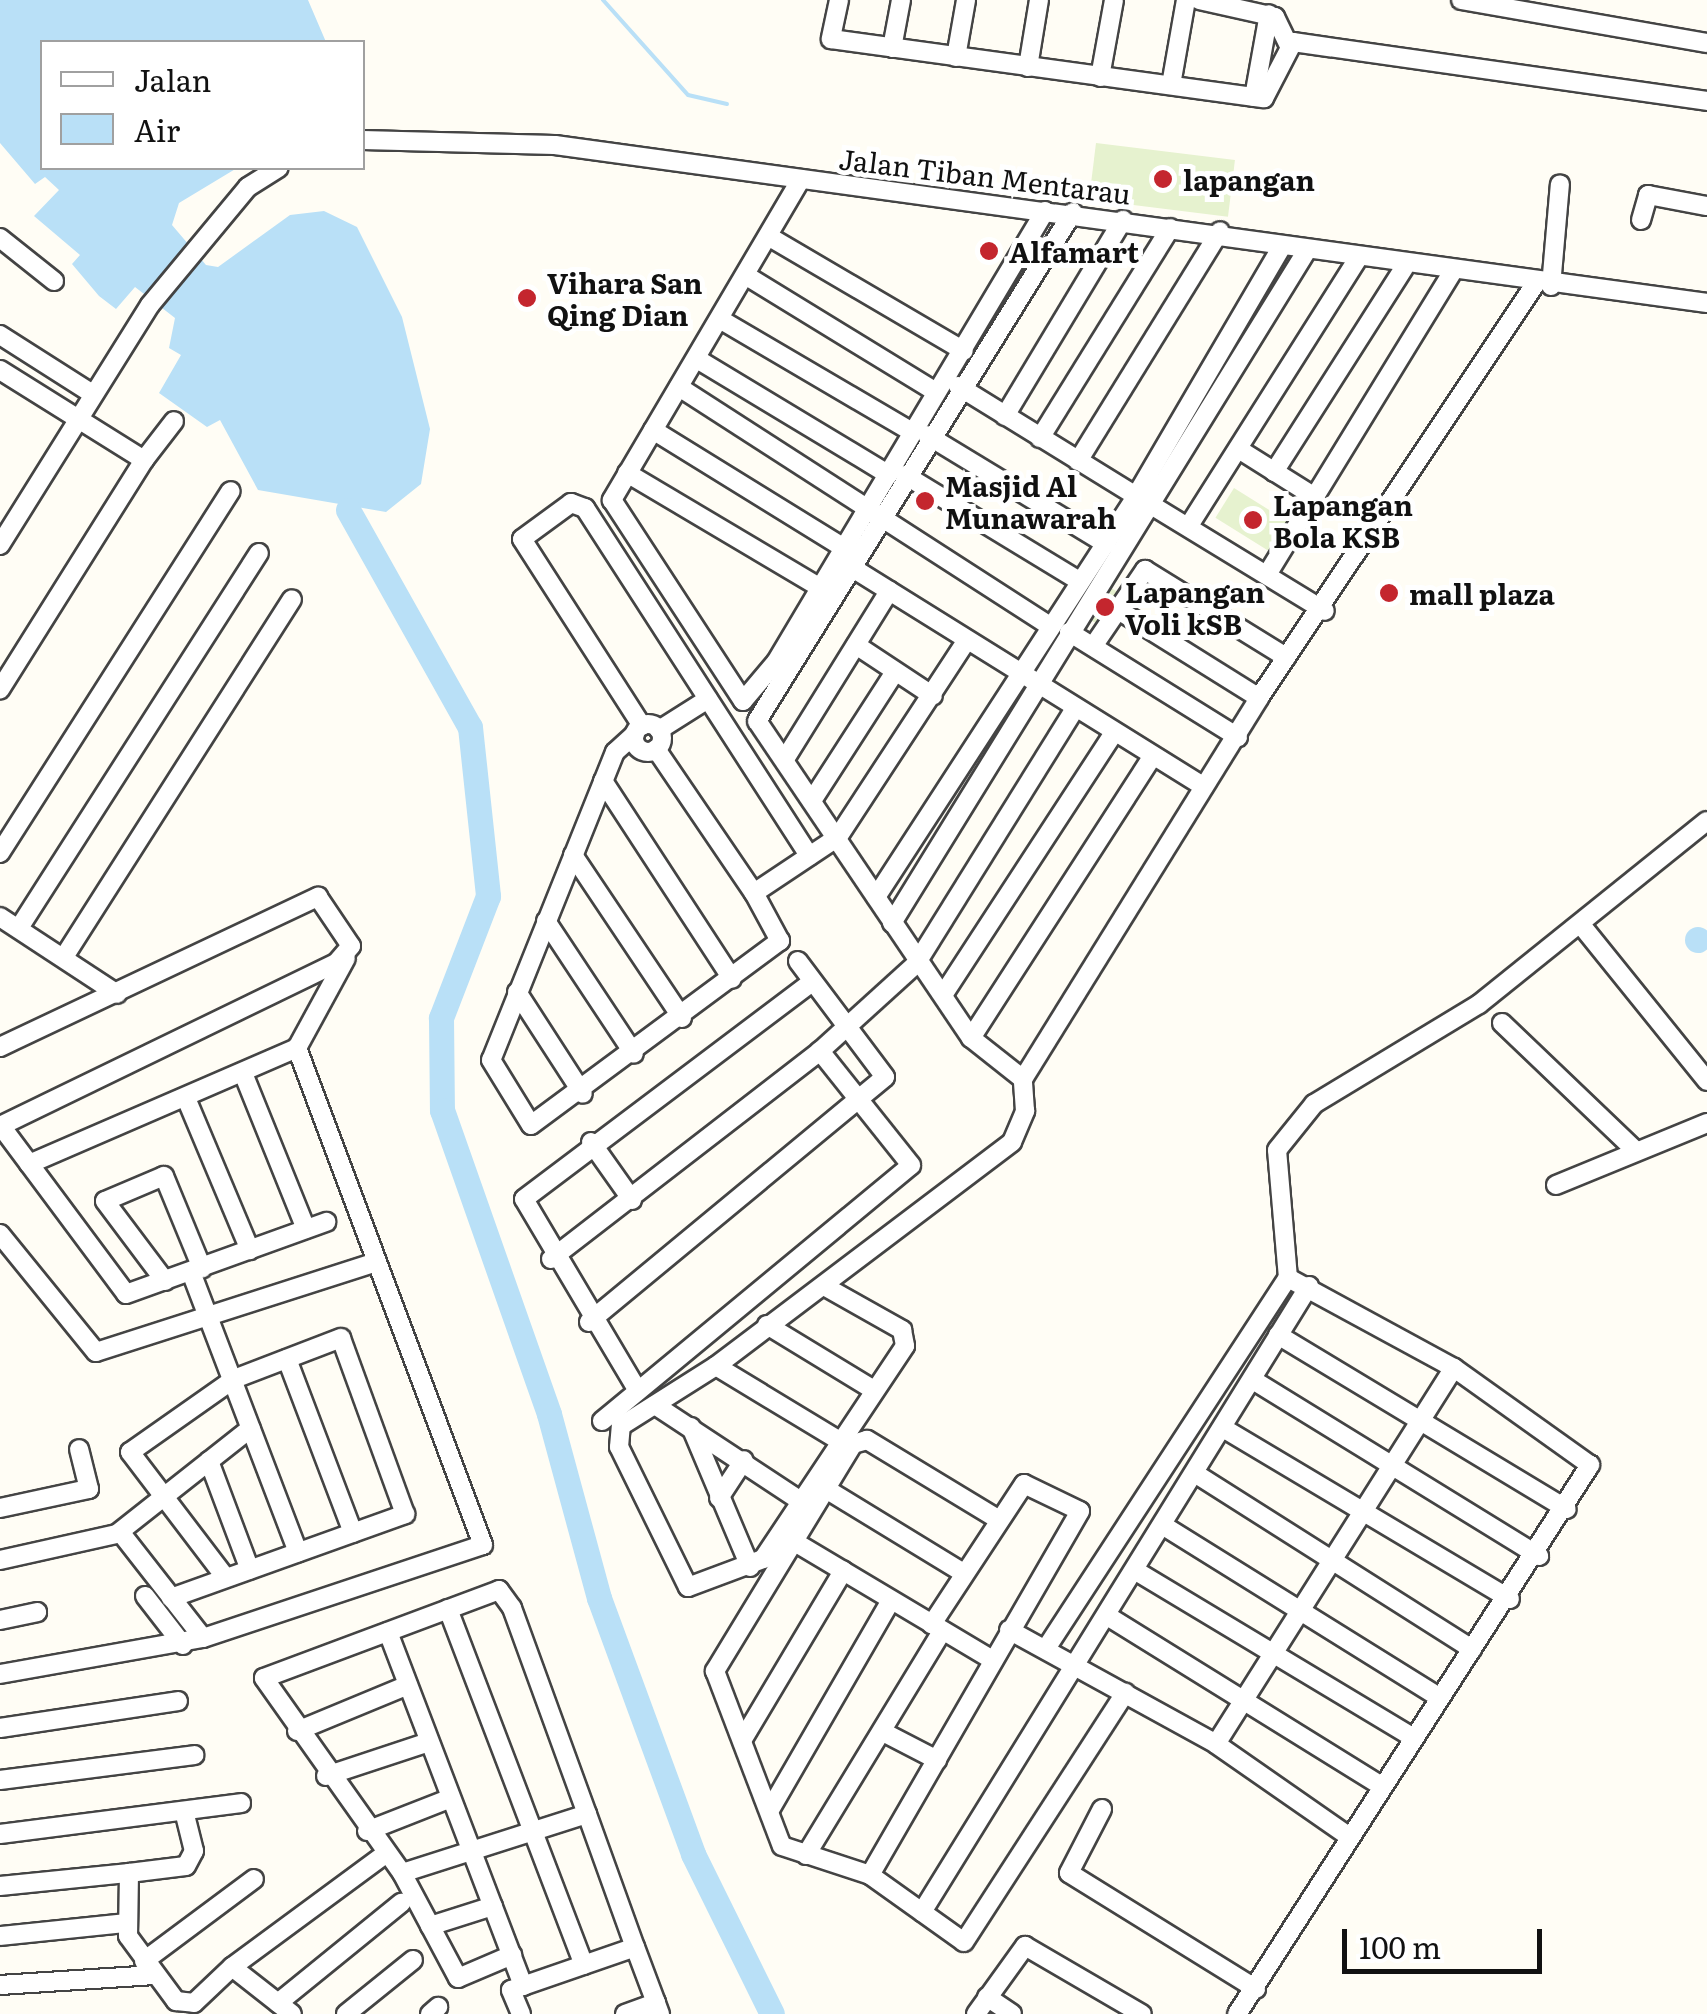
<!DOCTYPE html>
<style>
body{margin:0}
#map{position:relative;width:1707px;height:2014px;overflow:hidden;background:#fffdf5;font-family:Literata,serif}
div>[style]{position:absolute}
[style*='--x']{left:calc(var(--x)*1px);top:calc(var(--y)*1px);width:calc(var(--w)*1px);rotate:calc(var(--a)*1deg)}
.pitch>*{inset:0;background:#e6f2cf;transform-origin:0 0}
.water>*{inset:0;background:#b9e0f7}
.round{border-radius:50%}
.stream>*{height:4px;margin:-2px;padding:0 2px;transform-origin:2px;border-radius:2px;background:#b9e0f7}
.river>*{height:25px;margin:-12.5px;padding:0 12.5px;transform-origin:12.5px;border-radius:12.5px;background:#b9e0f7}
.roads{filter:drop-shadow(2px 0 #444) drop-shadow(-2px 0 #444) drop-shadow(0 2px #444) drop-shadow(0 -2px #444)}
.minor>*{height:18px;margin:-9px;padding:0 9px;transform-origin:9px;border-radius:9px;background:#fff}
.minor>.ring{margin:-9px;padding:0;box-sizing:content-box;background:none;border:18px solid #fff;border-radius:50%}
.dots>*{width:28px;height:28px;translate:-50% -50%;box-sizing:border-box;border:5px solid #fff;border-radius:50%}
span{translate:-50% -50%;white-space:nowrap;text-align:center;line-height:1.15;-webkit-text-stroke:10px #fff;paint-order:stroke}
.street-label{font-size:28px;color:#111}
.poi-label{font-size:28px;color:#111;font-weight:700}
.left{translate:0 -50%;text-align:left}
.legend{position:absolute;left:40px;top:40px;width:325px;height:130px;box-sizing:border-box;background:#fff;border:2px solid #a0a0a0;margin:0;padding:12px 18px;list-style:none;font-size:30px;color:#111}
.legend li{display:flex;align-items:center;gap:20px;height:50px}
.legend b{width:50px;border:2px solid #a0a0a0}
.scale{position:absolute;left:1342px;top:1929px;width:200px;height:45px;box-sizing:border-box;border:5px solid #111;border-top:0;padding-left:12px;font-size:30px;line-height:35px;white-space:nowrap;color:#111;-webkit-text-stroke:8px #fff;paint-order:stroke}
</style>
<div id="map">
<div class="pitch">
<i style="left:1096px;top:143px;width:140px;height:57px;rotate:7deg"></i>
<i style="left:1234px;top:488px;width:67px;height:35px;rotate:32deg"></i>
<i style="left:1107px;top:586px;width:17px;height:38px;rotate:28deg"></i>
</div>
<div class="water">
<i style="clip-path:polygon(0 0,308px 0,326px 42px,42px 42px,42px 168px,237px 168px,179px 203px,172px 225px,206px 265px,218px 267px,290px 215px,324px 211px,357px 227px,402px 317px,430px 429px,421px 484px,386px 512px,258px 490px,220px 420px,207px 427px,159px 393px,181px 355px,169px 348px,175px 318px,135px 287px,116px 309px,99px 296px,72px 264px,80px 255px,34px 216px,59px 190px,45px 177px,35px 184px,0 143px)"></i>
<i class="round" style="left:1685px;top:927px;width:26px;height:26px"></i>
</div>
<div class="stream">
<i style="--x:603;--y:0;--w:127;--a:48.2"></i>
<i style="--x:688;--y:95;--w:40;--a:13"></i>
</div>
<div class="river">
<i style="--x:348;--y:510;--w:249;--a:60.7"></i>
<i style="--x:470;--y:727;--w:170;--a:83.9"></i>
<i style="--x:488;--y:896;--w:131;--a:111.1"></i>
<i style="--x:441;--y:1018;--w:92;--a:89.4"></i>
<i style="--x:442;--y:1110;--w:322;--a:70.6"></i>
<i style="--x:549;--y:1414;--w:191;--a:74.8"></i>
<i style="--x:599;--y:1598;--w:273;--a:69.8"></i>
<i style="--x:693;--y:1854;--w:178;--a:63.7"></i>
</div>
<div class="roads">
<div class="minor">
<i style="--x:839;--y:0;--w:40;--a:102"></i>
<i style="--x:831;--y:39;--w:437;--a:7.8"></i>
<i style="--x:1264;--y:98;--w:63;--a:-62.6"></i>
<i style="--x:1293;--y:42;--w:418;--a:8.1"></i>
<i style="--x:1199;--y:0;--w:78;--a:12.6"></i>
<i style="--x:1275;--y:17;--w:30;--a:64"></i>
<i style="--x:1461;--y:0;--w:250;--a:9.9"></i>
<i style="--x:892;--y:48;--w:49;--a:-79.4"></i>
<i style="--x:956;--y:57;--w:58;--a:-80"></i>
<i style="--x:1028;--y:67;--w:68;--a:-80.7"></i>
<i style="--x:1100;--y:77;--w:78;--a:-79.7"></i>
<i style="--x:1171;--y:85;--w:86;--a:-80"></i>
<i style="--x:1254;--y:97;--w:84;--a:-79.8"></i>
<i style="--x:362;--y:140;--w:193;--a:1.5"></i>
<i style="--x:555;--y:145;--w:1163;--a:7.81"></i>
<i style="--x:801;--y:179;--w:373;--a:120.5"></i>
<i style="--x:612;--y:500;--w:240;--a:56.9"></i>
<i style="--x:743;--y:701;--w:51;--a:-49.8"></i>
<i style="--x:776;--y:662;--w:525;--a:-59.19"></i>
<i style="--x:1641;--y:220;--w:26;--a:-74"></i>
<i style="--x:1648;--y:195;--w:60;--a:10.6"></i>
<i style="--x:0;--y:238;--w:69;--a:38.5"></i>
<i style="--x:773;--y:239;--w:221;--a:30.4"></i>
<i style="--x:750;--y:278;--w:218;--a:31.5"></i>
<i style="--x:1551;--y:286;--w:102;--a:-85"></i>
<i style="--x:723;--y:321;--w:219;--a:30.4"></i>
<i style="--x:0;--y:335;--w:108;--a:32.5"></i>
<i style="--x:697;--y:359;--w:224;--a:31.1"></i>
<i style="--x:0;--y:370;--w:170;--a:32"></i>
<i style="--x:144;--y:460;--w:271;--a:122.1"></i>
<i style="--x:958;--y:386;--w:209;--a:31.7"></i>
<i style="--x:679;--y:387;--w:439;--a:32.8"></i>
<i style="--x:1005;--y:416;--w:229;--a:-59"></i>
<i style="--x:653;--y:430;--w:225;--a:31.7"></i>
<i style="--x:927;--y:435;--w:210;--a:31.3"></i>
<i style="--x:1040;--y:438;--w:247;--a:-58.2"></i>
<i style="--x:1240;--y:450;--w:89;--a:32.1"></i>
<i style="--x:144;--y:460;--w:49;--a:-52.4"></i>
<i style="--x:1078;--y:461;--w:270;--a:-58.3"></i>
<i style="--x:1274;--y:472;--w:242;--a:-57.5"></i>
<i style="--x:627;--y:473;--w:226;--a:30.7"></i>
<i style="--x:905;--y:475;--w:202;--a:31.3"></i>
<i style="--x:1148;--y:503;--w:207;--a:31.4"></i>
<i style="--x:1190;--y:524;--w:315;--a:-57.7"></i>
<i style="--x:0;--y:545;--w:283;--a:-58"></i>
<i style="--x:150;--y:305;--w:153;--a:-50.3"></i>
<i style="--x:248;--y:187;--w:36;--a:-32"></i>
<i style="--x:843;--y:562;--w:425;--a:31.9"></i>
<i style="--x:1268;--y:573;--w:352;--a:-58.5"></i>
<i style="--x:1120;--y:611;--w:164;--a:32"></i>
<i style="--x:1069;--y:632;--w:199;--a:31.9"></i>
<i style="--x:856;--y:645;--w:92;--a:33.5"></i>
<i style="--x:1094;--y:645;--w:91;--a:-55.8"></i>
<i style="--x:1145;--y:570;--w:166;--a:31.7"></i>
<i class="ring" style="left:634px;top:724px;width:10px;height:10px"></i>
<i style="--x:642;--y:726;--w:222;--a:-122.7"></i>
<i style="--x:522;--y:539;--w:61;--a:-36.3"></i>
<i style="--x:571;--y:503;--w:15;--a:20"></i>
<i style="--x:585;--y:508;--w:414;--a:57.2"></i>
<i style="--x:659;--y:730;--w:58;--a:-32.3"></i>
<i style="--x:635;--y:734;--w:27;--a:138"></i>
<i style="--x:615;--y:752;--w:332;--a:111.9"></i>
<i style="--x:491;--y:1060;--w:76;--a:58.4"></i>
<i style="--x:531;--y:1125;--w:310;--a:-36.5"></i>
<i style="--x:780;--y:941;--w:55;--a:-118.4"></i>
<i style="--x:656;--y:749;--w:174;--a:55.8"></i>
<i style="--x:754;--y:893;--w:101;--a:-33.7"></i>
<i style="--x:838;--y:837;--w:235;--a:-56.8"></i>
<i style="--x:785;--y:759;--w:198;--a:-58.2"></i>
<i style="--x:603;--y:781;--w:236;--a:56.9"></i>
<i style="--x:813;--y:799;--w:151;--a:-57.2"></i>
<i style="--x:0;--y:853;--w:429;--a:-57.5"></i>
<i style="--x:573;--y:855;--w:196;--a:56.2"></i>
<i style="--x:876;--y:897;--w:478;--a:-57"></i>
<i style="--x:1136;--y:496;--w:285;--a:-59.7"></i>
<i style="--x:0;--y:917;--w:140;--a:33.3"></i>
<i style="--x:546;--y:921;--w:159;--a:56.5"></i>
<i style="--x:892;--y:923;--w:788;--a:-58.33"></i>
<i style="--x:1582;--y:926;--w:199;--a:51.1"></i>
<i style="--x:19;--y:928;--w:445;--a:-57.4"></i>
<i style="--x:64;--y:957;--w:424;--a:-57.5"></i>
<i style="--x:517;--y:992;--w:121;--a:57.1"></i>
<i style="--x:943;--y:995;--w:311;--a:-56.9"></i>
<i style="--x:1502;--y:1023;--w:182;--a:43.7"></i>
<i style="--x:971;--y:1038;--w:332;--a:-57.2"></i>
<i style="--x:0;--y:1047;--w:352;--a:-25.3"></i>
<i style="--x:318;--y:897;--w:59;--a:56"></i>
<i style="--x:351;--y:946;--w:23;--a:131"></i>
<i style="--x:336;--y:963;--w:373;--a:154.1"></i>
<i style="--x:243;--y:1073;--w:168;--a:68"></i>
<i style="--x:1023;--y:1079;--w:66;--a:-141.7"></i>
<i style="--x:971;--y:1038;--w:382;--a:-124"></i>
<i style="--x:757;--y:721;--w:599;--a:-58.17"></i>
<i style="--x:186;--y:1098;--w:165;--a:67.2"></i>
<i style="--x:1;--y:1126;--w:209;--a:53.3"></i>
<i style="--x:126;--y:1294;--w:213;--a:-19.8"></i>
<i style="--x:591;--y:1142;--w:71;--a:54.7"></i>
<i style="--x:29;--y:1164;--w:292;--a:-23.4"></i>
<i style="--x:297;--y:1048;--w:102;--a:-61.4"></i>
<i style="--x:1556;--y:1185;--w:163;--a:-22.3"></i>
<i style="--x:0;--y:1234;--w:152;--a:50.9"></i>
<i style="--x:96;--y:1352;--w:295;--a:-17.8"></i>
<i style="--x:551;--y:1259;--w:340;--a:-37.7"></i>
<i style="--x:820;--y:1051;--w:130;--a:-42.2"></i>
<i style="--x:916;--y:964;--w:301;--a:-58.1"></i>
<i style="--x:191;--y:1272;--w:300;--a:69.1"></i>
<i style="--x:165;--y:1281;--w:100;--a:-126.9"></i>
<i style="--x:105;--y:1201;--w:64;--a:-23"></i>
<i style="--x:164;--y:1176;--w:100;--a:67.6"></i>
<i style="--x:824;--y:1286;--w:90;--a:29.4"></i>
<i style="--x:902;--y:1330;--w:16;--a:79"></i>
<i style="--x:905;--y:1346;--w:256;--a:123.7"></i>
<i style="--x:763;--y:1559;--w:80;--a:159.5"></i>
<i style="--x:688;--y:1587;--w:156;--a:-116.2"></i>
<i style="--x:619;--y:1447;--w:21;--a:-85"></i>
<i style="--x:621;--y:1426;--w:112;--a:-32.3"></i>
<i style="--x:716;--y:1366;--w:371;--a:-37.1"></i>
<i style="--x:1012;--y:1142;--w:34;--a:-67"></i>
<i style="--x:1025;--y:1111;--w:32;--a:-94"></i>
<i style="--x:1023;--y:1079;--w:448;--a:-58.2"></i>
<i style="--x:1259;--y:698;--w:498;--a:-56.3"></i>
<i style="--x:589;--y:1322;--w:384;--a:-39.6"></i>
<i style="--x:885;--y:1077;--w:145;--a:-126.9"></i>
<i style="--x:767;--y:1325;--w:125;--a:31.3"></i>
<i style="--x:1278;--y:1335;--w:337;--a:31.1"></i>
<i style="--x:287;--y:1359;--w:186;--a:69.2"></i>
<i style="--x:716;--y:1366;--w:145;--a:31.2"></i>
<i style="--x:1253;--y:1380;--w:336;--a:31.6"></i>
<i style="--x:638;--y:1391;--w:223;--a:-120.7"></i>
<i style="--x:524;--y:1199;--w:361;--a:-37"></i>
<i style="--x:655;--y:1405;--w:176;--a:33.4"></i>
<i style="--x:602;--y:1421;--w:401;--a:-39.6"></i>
<i style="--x:911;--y:1165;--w:146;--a:-128.6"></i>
<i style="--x:691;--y:1427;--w:152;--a:67.1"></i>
<i style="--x:1223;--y:1428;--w:334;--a:30.8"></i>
<i style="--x:209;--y:1461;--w:116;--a:69.4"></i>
<i style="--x:1196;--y:1474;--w:327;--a:32.4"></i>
<i style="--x:826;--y:1489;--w:159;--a:31.4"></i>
<i style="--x:719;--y:1498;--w:45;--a:-56.7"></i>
<i style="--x:0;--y:1508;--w:91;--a:-12.1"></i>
<i style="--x:89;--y:1489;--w:41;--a:-104"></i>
<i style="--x:996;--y:1518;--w:151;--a:-148.8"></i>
<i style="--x:867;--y:1440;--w:15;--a:164"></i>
<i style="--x:853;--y:1444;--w:266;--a:121.3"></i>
<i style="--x:715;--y:1671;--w:187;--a:69.1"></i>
<i style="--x:782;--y:1846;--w:93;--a:18.2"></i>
<i style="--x:870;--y:1875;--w:115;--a:35.5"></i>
<i style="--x:964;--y:1942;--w:297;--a:-57.1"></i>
<i style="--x:1164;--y:1526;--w:325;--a:31.9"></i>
<i style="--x:118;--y:1533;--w:169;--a:-38.3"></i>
<i style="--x:788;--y:1538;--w:239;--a:30.8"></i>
<i style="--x:0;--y:1560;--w:124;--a:-12.6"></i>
<i style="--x:121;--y:1533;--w:133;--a:52"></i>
<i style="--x:203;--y:1638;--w:295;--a:-18.4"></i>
<i style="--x:483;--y:1545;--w:531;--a:-110.52"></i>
<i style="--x:1136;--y:1571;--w:324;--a:31"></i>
<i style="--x:145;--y:1596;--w:62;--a:52.2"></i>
<i style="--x:171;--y:1598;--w:249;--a:-19.7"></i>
<i style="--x:405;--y:1514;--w:187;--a:-110"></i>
<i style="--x:341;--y:1338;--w:115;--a:159"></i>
<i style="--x:234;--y:1379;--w:127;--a:144.9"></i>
<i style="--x:130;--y:1452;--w:158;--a:52.7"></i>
<i style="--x:448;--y:1609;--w:381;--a:69.1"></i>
<i style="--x:1109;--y:1617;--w:319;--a:31.8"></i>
<i style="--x:0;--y:1620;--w:38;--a:-12"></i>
<i style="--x:1009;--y:1630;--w:236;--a:28.8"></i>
<i style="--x:1216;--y:1744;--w:163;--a:34.8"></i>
<i style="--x:388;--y:1632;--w:379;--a:69.1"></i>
<i style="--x:1047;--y:1647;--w:441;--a:-56.9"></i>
<i style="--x:0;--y:1674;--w:206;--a:-10.1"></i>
<i style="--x:0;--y:1728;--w:180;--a:-8.6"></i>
<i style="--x:297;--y:1731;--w:120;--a:-22.5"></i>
<i style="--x:883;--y:1732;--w:61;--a:27.4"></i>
<i style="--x:743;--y:1739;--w:196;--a:-59.2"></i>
<i style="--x:1216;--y:1744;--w:445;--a:-57.7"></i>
<i style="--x:326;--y:1776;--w:108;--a:-18.3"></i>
<i style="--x:0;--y:1780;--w:196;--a:-7.3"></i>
<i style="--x:771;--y:1808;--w:240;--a:-60"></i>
<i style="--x:1102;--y:1809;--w:72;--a:117.3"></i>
<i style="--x:1069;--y:1873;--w:220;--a:31.8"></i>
<i style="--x:587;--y:1814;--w:194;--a:162.3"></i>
<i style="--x:402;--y:1873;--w:239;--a:-125.3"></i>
<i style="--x:264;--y:1678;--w:251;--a:-20.5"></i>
<i style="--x:499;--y:1590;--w:22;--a:54"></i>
<i style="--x:512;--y:1608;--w:219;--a:70"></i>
<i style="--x:587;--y:1814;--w:141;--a:70.2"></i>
<i style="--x:635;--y:1947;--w:60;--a:69.4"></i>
<i style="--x:656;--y:2003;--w:12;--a:70"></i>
<i style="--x:367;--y:1831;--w:90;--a:-21.4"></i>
<i style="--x:0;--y:1834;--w:243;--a:-7.3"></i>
<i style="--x:806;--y:1855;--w:262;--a:-58.7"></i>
<i style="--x:129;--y:1873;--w:57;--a:-7"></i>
<i style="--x:186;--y:1866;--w:17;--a:-62"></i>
<i style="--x:194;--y:1851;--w:37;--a:-104"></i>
<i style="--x:402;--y:1873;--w:119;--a:61.9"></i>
<i style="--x:458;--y:1978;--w:59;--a:-23.1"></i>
<i style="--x:870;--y:1875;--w:420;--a:-60"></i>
<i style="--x:1080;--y:1511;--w:62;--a:-154.3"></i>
<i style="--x:1024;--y:1484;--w:168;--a:123.3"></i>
<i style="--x:0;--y:1886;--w:130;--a:-5.8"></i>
<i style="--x:129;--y:1873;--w:63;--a:90.9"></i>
<i style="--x:128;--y:1936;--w:81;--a:53.6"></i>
<i style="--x:176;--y:2001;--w:18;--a:6"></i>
<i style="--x:194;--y:2003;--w:52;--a:-43.5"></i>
<i style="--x:232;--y:1967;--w:76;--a:38.1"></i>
<i style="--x:922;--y:1912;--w:736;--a:-58.28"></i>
<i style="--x:430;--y:1926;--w:66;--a:-17.6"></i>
<i style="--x:0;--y:1936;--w:126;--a:-5.9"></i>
<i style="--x:144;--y:1961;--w:137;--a:-36.7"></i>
<i style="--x:232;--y:1967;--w:190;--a:-36.4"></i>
<i style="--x:0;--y:1985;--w:153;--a:-3.7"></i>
<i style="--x:987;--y:1997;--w:30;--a:34"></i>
<i style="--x:278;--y:2003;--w:159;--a:-39.1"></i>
<i style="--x:346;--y:2014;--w:86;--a:-38.9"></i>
<i style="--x:430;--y:2014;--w:11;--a:-41"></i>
<i style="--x:521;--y:2014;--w:26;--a:-113"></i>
<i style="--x:511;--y:1990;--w:131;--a:-19.1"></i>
<i style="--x:625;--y:2014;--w:33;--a:-20"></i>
<i style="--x:976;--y:2014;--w:84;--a:-54.2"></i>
<i style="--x:1025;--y:1946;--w:135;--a:30.2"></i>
<i style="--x:1237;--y:2014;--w:653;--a:-57.26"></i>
<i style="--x:1590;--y:1465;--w:167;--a:-144.5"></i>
<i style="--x:1454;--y:1368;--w:189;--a:-151.5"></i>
<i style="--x:1288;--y:1278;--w:128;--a:-94.9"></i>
<i style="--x:1277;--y:1150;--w:59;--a:-51.2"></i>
<i style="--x:1314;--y:1104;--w:193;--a:-31.2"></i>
<i style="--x:1479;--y:1004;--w:292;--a:-38.8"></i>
</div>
</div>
<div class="dots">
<i style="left:1163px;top:179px;background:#c4262e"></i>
<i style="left:989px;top:251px;background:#c4262e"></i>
<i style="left:527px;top:298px;background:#c4262e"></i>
<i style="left:925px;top:501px;background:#c4262e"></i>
<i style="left:1253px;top:520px;background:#c4262e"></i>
<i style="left:1389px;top:593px;background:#c4262e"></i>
<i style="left:1105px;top:607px;background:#c4262e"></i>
</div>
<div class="street-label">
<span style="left:985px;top:175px;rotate:7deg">Jalan Tiban Mentarau</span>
</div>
<div class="poi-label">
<span class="left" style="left:1183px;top:179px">lapangan</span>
<span class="left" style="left:1009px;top:251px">Alfamart</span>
<span class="left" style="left:547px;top:298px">Vihara San<br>Qing Dian</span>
<span class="left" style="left:945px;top:501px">Masjid Al<br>Munawarah</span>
<span class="left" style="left:1273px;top:520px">Lapangan<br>Bola KSB</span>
<span class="left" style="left:1125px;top:607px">Lapangan<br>Voli kSB</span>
<span class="left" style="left:1409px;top:593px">mall plaza</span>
</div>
<ul class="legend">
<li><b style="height:12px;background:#fff"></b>Jalan</li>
<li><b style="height:28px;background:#b9e0f7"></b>Air</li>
</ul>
<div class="scale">100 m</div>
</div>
